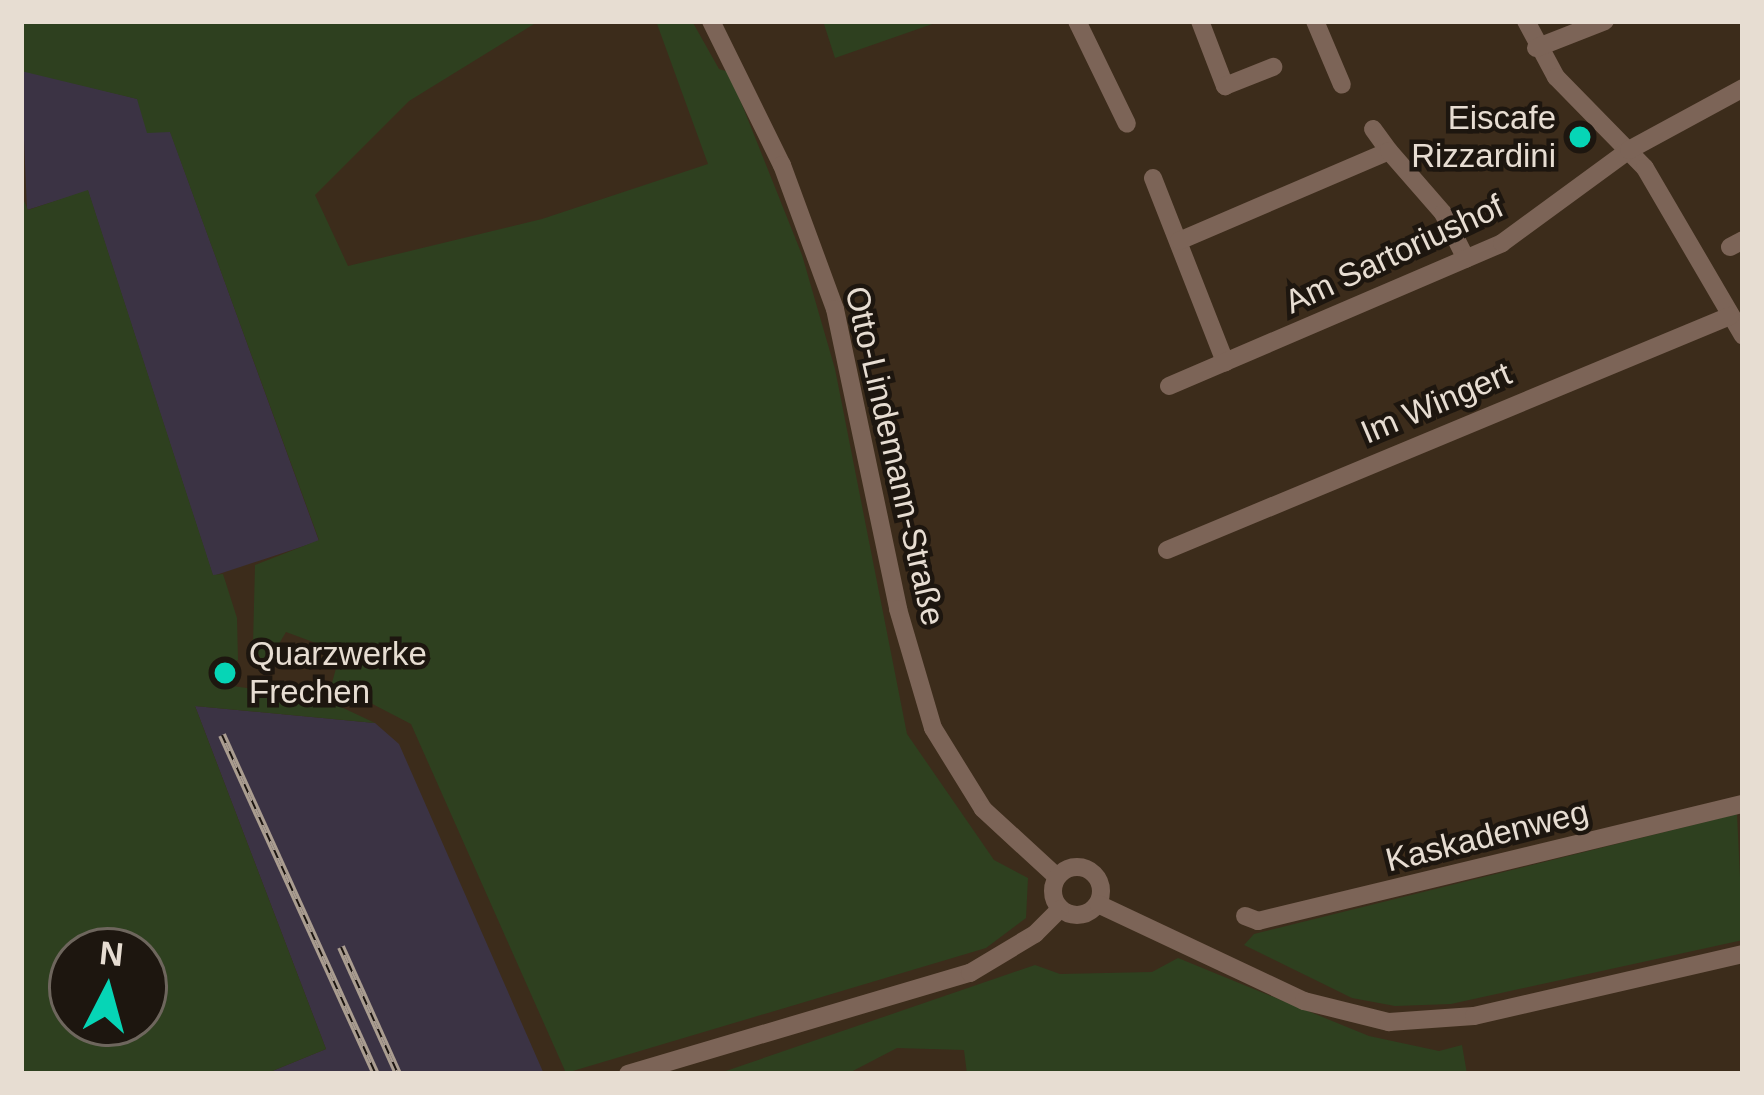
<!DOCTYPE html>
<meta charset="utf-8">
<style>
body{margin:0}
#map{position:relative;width:1764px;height:1095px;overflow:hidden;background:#3c2c1b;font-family:Arial,sans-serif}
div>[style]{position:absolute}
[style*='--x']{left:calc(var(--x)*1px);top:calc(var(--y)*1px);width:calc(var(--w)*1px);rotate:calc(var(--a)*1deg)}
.industrial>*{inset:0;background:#3b3344}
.green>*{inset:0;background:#2e401f}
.minor>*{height:18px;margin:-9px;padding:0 9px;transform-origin:9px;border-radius:9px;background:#7c6457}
.minor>.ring{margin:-9px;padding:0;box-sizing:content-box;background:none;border:18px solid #7c6457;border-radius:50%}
.rail>*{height:8px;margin-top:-4px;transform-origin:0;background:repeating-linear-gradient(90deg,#1d160f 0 9px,#aa9d90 0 18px);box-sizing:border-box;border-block:3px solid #aa9d90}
.dots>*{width:33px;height:33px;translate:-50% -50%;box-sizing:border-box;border:6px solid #1d160f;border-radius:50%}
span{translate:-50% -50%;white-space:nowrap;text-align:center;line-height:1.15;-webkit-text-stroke:9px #1d160f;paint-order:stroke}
.poi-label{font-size:33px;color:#e7ddd2}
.right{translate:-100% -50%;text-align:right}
.left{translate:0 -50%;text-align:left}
.street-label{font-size:33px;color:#e7ddd2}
.frame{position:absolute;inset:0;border:24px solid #e7ddd2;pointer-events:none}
.north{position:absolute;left:48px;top:927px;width:120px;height:120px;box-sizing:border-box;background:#1d160f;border:3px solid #6e665d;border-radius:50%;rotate:6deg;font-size:33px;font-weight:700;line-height:48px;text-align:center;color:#e7ddd2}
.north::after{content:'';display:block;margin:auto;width:42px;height:54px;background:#06d5b6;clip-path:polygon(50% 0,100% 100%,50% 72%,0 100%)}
</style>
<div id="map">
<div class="industrial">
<i style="clip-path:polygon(21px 70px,138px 99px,170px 131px,319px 541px,213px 576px,88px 191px,27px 210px)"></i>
<i style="clip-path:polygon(195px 706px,375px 723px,399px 744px,544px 1074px,265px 1074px,326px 1049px)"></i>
</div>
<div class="green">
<i style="clip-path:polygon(21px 21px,539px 21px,409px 101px,315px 195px,348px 266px,542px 219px,708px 164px,656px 21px,692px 21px,719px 69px,729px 72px,802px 255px,835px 369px,907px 734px,994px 860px,1028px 878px,1026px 918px,986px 948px,566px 1073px,411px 724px,332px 683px,338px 661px,332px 649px,286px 632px,265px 667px,253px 644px,255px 565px,319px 540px,170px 132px,147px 133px,137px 99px,21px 71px)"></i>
<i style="clip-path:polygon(823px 21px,941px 21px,835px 58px)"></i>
<i style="clip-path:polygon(evenodd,88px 190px,213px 575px,223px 574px,237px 618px,238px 660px,223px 666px,225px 685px,322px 698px,375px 723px,195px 706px,326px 1049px,265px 1074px,21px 1074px,21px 194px,28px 210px,88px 190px,144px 951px,144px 1023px,72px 1023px,72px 951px,144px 951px)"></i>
<i style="clip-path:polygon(1737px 814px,1743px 940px,1451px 1004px,1395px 1006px,1352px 998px,1244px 945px,1254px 934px)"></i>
<i style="clip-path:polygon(1178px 958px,1369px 1036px,1439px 1051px,1462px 1045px,1467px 1074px,967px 1074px,964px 1050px,897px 1048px,847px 1074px,717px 1074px,1035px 965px,1060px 974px,1152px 972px)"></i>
</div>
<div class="minor">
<i style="--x:711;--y:21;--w:161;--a:63.8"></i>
<i style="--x:782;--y:165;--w:153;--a:69.8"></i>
<i style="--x:835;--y:309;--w:307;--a:78.1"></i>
<i style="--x:898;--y:609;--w:124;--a:73.6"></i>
<i style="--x:933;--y:728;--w:95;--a:58.3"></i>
<i style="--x:983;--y:809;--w:100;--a:42.6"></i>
<i style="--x:1077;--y:21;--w:114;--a:64.1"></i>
<i style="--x:1200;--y:21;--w:70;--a:69"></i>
<i style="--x:1225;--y:86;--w:52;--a:-21.6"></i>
<i style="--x:1315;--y:21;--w:69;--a:67.1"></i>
<i style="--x:1526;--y:21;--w:64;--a:61.8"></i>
<i style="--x:1556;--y:77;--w:127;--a:45.6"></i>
<i style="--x:1645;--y:168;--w:194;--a:59.7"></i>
<i style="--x:1536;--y:48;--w:74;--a:-21.4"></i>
<i style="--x:1373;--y:129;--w:27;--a:54"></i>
<i style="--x:1153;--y:178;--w:198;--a:68.6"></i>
<i style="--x:1179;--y:241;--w:228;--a:-23.2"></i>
<i style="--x:1389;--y:151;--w:82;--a:48.9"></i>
<i style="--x:1443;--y:213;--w:51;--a:63.4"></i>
<i style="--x:1730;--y:247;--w:15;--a:-28"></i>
<i style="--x:1169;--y:386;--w:362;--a:-23.2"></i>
<i style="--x:1502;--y:243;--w:157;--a:-36.2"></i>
<i style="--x:1629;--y:150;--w:130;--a:-28.5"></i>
<i style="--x:1167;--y:550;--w:610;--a:-22.57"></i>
<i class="ring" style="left:1053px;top:867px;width:30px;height:30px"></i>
<i style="--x:1098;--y:904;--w:228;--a:25.2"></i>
<i style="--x:1304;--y:1001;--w:88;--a:13.9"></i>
<i style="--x:1389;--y:1022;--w:85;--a:-4"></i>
<i style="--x:1474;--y:1016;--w:276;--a:-13"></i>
<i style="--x:1245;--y:916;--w:14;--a:21"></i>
<i style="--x:1258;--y:921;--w:499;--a:-13.6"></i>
<i style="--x:628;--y:1074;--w:357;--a:-16.5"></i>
<i style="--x:970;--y:973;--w:76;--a:-31"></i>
<i style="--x:1035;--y:934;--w:35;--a:-45"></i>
</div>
<div class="rail">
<i style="--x:222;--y:735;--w:372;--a:65.6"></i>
<i style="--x:341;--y:947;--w:139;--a:65.8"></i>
</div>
<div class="dots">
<i style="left:1580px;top:137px;background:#06d5b6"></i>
<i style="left:225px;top:673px;background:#06d5b6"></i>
</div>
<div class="poi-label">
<span class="right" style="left:1556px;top:137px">Eiscafe<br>Rizzardini</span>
<span class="left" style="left:249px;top:673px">Quarzwerke<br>Frechen</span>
</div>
<div class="street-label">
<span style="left:1394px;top:254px;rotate:-25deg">Am Sartoriushof</span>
<span style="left:1436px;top:403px;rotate:-23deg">Im Wingert</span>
<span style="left:895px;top:456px;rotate:77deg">Otto-Lindemann-Straße</span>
<span style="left:1487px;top:836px;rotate:-14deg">Kaskadenweg</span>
</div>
<div class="frame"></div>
<div class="north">N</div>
</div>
